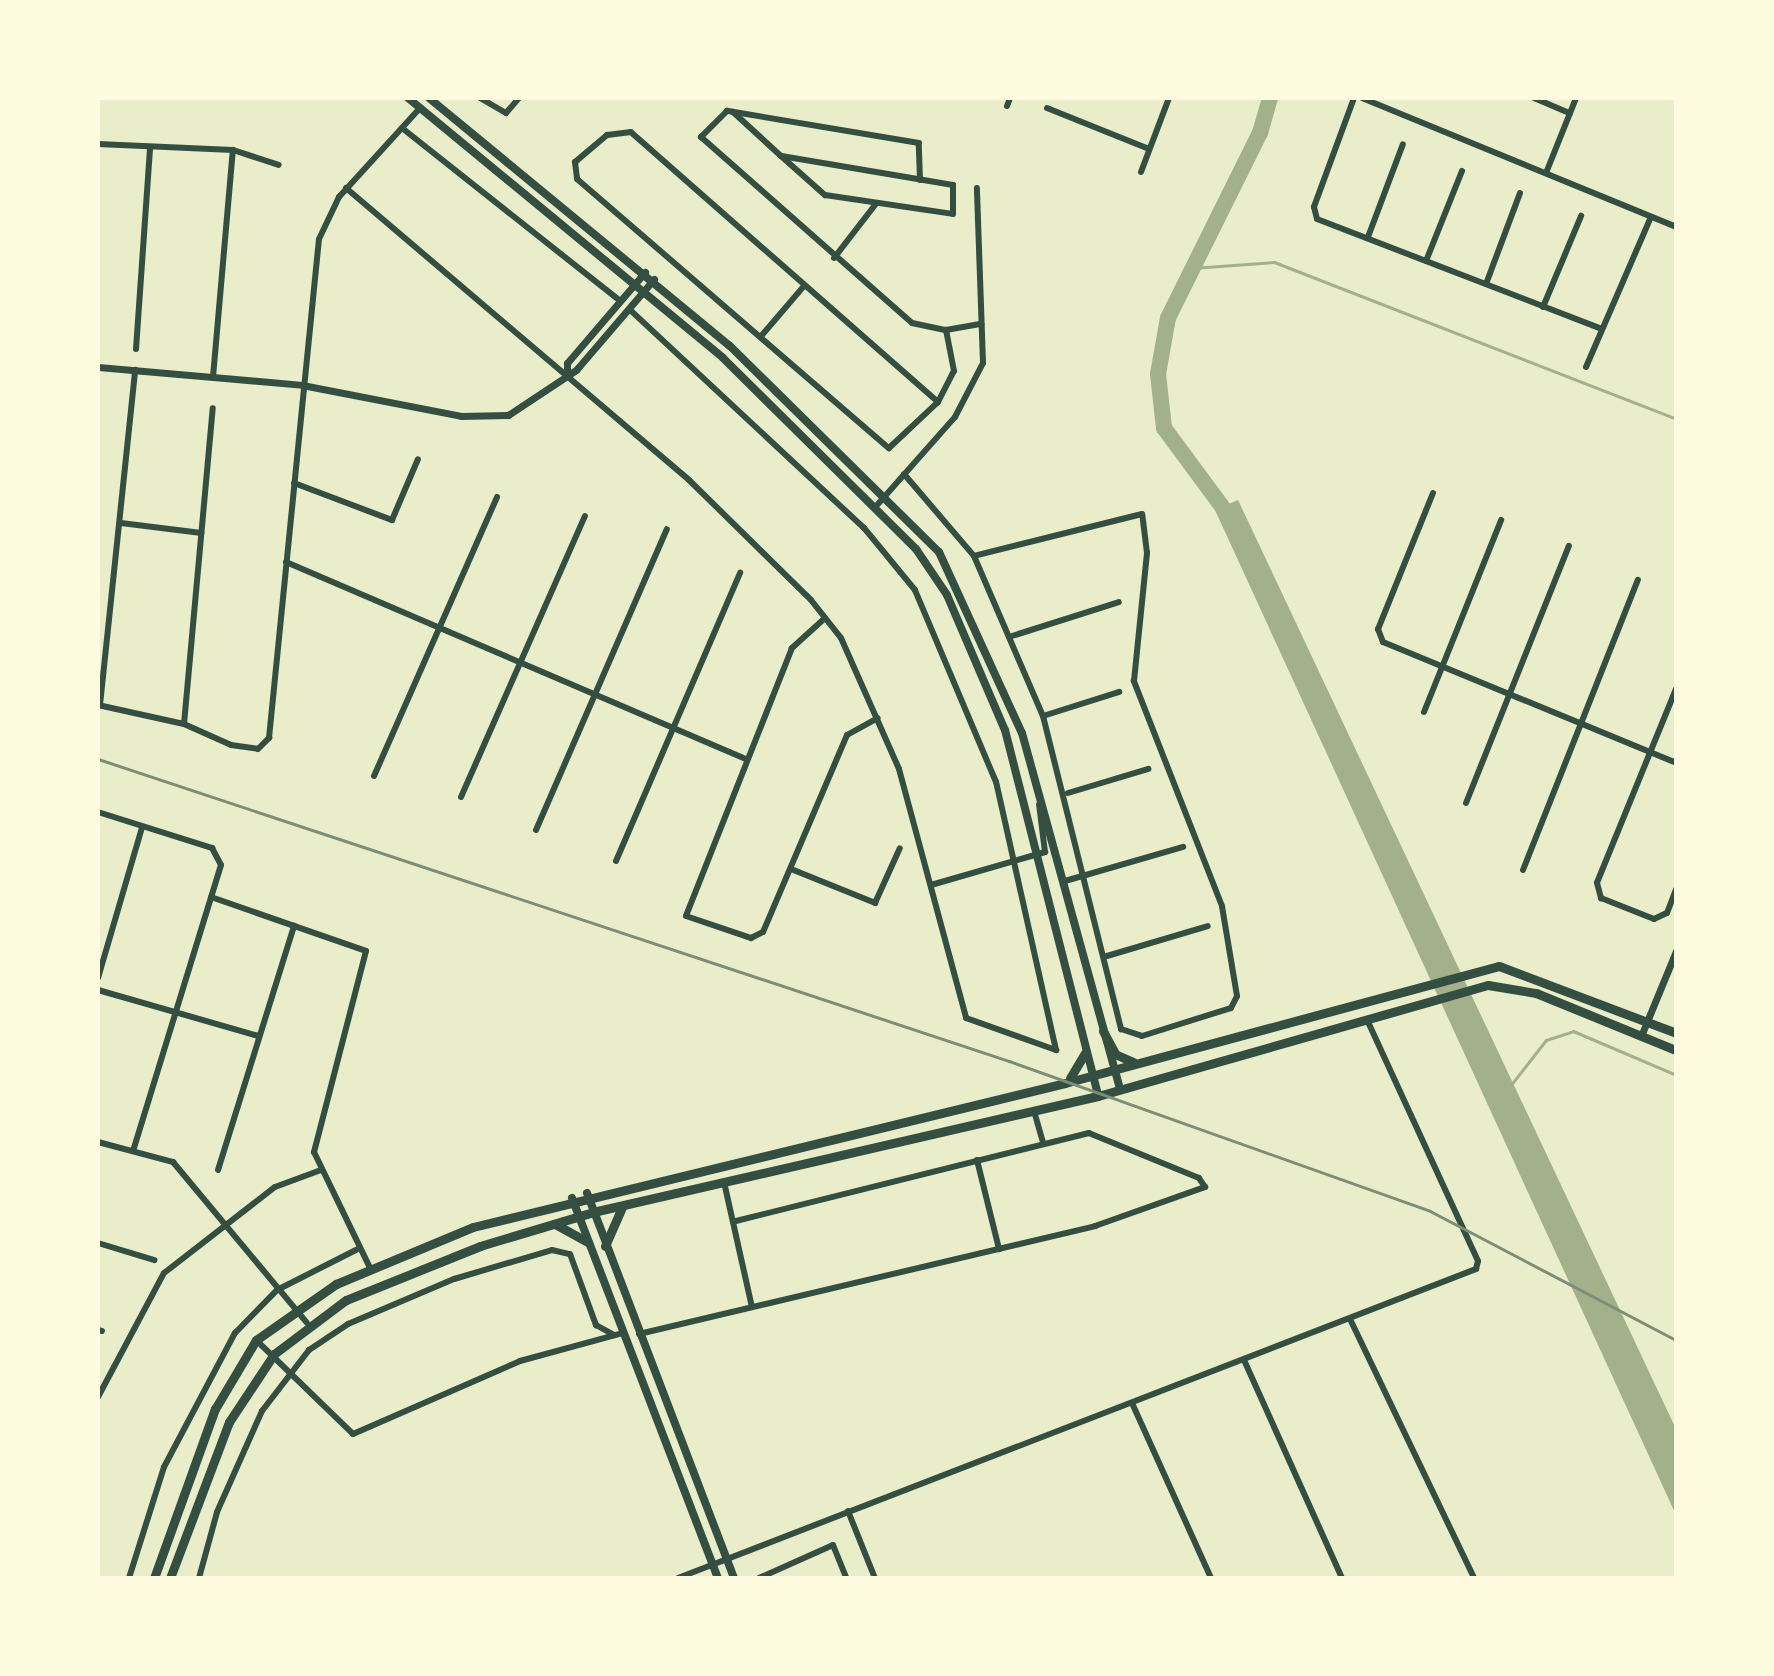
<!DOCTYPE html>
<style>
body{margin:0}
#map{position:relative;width:1774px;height:1676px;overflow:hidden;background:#e9edc9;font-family:Roboto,sans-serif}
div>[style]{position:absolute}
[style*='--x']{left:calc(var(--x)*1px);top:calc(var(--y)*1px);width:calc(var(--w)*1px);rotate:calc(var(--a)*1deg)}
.water>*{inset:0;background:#a3b18a}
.stream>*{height:3px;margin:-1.5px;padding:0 1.5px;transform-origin:1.5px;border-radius:1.5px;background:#a3b18a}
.river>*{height:16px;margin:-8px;padding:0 8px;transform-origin:8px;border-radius:8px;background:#a3b18a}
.minor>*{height:6px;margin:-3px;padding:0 3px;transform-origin:3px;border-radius:3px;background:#344e41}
.tertiary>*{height:7px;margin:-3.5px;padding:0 3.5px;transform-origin:3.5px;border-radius:3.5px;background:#344e41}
.secondary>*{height:8px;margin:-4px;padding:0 4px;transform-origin:4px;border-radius:4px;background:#344e41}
.primary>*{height:9px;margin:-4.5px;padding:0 4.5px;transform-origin:4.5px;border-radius:4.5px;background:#344e41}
.rail>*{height:3px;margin:-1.5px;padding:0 1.5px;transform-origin:1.5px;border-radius:1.5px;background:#7c8e77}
span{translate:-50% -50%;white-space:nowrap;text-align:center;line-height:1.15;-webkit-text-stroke:6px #fefae0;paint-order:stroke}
.frame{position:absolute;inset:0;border:100px solid #fefae0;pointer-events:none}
</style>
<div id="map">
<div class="water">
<i style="clip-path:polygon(1238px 500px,1676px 1429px,1676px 1515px,1215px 510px)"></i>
</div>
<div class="stream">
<i style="--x:1192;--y:268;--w:82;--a:-4.2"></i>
<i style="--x:1274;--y:262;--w:432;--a:21.3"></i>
<i style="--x:1510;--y:1086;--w:58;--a:-52"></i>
<i style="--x:1546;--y:1040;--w:28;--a:-18"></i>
<i style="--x:1573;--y:1031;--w:112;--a:23.1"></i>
</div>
<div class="river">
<i style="--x:1235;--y:524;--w:119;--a:-126.5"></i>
<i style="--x:1164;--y:428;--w:54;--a:-96.3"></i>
<i style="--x:1158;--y:374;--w:57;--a:-79.9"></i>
<i style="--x:1168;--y:318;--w:207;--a:-63.6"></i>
<i style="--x:1260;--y:133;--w:36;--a:-74"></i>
</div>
<div class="minor">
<i style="--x:480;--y:98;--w:30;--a:30"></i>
<i style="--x:506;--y:113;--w:20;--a:-49"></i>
<i style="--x:1354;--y:98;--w:116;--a:110.2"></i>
<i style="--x:1314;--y:207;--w:12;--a:76"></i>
<i style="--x:1317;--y:219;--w:303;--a:21.1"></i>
<i style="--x:1362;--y:98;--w:339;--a:22.3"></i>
<i style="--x:1534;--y:98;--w:39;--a:23"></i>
<i style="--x:1007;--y:106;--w:9;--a:-69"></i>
<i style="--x:1047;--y:108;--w:110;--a:21.9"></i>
<i style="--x:733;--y:112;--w:65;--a:42.5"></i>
<i style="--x:781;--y:156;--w:59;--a:41.6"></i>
<i style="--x:825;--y:195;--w:129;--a:8.4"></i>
<i style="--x:953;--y:214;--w:29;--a:-90"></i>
<i style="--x:953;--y:185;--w:174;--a:-170.4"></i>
<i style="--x:402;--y:128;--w:278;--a:38.4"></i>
<i style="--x:98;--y:144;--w:135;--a:2.5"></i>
<i style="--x:233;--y:150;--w:48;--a:18.1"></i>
<i style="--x:1141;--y:172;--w:79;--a:-69.3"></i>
<i style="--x:1546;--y:173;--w:81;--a:-68.2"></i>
<i style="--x:920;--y:180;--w:37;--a:-92"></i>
<i style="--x:919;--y:143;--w:195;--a:-170.5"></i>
<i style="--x:727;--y:111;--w:37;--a:135"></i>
<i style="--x:701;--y:137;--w:281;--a:41.4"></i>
<i style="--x:912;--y:323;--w:35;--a:12"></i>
<i style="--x:946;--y:330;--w:36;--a:-10"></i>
<i style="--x:346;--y:188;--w:450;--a:40.4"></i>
<i style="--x:689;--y:480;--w:171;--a:44.5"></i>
<i style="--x:811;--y:600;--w:48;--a:51.7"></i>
<i style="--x:841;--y:638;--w:143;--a:66.1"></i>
<i style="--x:899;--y:769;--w:258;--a:74.9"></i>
<i style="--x:966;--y:1018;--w:96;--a:19.6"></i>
<i style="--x:1056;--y:1050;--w:275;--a:-102.6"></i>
<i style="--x:996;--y:782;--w:208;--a:-112.9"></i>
<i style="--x:915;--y:590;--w:80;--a:-129.4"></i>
<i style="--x:864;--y:528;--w:321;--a:-137"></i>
<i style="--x:1368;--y:237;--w:99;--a:-69.4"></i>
<i style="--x:834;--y:258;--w:67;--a:-52.3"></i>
<i style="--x:1426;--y:261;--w:97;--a:-68.2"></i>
<i style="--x:1486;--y:284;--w:97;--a:-69.5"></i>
<i style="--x:1543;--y:307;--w:99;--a:-67.3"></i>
<i style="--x:762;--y:335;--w:65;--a:-49.4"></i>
<i style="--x:136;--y:349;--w:202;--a:-86"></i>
<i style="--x:1586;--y:367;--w:163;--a:-66.6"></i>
<i style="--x:213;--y:377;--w:228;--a:-85"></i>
<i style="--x:938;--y:402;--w:409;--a:-138.7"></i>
<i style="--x:631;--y:132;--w:24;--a:173"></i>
<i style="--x:607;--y:135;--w:42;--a:139.8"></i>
<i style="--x:575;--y:162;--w:17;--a:83"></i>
<i style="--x:577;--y:179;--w:412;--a:40.8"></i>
<i style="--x:889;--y:448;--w:67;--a:-43.2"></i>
<i style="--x:938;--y:402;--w:35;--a:-63"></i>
<i style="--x:954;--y:371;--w:42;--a:-101"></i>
<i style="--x:904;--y:474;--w:108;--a:49.5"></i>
<i style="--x:974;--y:556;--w:174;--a:66.7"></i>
<i style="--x:1043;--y:716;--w:323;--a:76"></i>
<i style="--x:1121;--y:1029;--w:22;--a:18"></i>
<i style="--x:1142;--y:1036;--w:93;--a:-17.5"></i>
<i style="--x:1231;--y:1008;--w:13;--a:-63"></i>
<i style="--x:1237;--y:996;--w:91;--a:-99.5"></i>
<i style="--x:1222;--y:906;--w:242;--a:-111.4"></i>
<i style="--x:1134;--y:681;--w:129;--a:-84.2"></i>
<i style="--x:1147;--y:553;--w:39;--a:-97"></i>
<i style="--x:1142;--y:514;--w:173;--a:166"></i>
<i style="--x:294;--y:483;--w:105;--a:20.7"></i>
<i style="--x:392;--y:520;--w:66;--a:-66.9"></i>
<i style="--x:1433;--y:493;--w:147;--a:112"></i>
<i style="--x:1378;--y:629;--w:14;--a:69"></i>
<i style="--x:1383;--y:642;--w:317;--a:22.4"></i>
<i style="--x:878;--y:504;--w:116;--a:-48.5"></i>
<i style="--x:955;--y:417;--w:61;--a:-62.6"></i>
<i style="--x:983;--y:363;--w:175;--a:-92"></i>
<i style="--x:121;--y:523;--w:81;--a:7.1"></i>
<i style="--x:286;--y:562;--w:499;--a:23.2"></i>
<i style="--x:825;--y:618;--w:45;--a:137.7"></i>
<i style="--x:792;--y:648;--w:288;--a:111.6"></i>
<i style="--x:686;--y:916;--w:69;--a:18.7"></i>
<i style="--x:751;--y:938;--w:13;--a:-27"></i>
<i style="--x:763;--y:932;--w:214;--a:-66.9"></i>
<i style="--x:847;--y:735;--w:35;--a:-29"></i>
<i style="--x:1012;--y:636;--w:112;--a:-17.6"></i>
<i style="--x:1676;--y:689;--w:209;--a:112.2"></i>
<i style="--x:1597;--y:883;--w:16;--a:75"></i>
<i style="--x:1601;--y:898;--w:57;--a:21.6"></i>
<i style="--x:1654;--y:919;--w:14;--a:-25"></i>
<i style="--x:1667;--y:913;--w:25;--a:-69"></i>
<i style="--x:98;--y:705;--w:88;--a:12.5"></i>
<i style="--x:184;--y:724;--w:51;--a:24.1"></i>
<i style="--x:231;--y:745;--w:27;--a:8"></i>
<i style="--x:258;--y:749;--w:16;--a:-45"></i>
<i style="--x:269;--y:738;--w:501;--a:-84.28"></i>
<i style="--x:319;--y:239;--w:47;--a:-64.5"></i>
<i style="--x:339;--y:197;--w:120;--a:-47.7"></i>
<i style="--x:100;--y:705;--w:337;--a:-84"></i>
<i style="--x:1424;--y:712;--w:207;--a:-68.1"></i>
<i style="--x:1043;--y:716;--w:80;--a:-17.5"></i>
<i style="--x:184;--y:724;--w:317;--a:-84.8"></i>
<i style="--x:374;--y:776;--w:305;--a:-66.2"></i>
<i style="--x:1068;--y:793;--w:84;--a:-16.7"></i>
<i style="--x:461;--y:797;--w:307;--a:-66.2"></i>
<i style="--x:1466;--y:803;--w:277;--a:-68.2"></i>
<i style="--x:98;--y:812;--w:120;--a:17.5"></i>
<i style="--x:212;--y:848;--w:19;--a:62"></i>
<i style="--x:221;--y:865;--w:299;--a:107.1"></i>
<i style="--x:536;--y:830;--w:328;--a:-66.5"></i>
<i style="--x:616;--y:861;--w:314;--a:-66.7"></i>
<i style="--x:791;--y:869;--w:91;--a:22"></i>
<i style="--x:875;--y:903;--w:60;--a:-65.6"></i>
<i style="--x:1523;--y:870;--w:312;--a:-68.4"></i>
<i style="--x:1065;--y:881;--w:123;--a:-16.1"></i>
<i style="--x:931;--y:885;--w:119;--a:-16.1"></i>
<i style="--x:1045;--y:852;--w:48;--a:-97.1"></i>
<i style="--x:211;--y:897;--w:164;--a:19.2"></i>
<i style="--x:366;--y:951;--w:208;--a:104.5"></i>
<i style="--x:314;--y:1152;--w:129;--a:64.2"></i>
<i style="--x:1107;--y:956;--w:105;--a:-16.5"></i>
<i style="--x:98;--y:978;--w:156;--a:-73.7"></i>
<i style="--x:98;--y:990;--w:166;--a:16"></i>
<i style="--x:1034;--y:1111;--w:32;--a:74"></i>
<i style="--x:98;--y:1142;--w:78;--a:14.9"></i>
<i style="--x:173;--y:1162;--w:209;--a:50.2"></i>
<i style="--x:977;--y:1160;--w:92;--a:76.1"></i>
<i style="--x:218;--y:1170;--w:256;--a:-72.7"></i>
<i style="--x:724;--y:1182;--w:128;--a:77.4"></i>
<i style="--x:98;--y:1243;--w:59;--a:16.9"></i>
<i style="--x:1350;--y:1319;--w:287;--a:64.4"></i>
<i style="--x:98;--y:1330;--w:4;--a:14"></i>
<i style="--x:639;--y:1334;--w:469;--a:-13.3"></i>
<i style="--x:1095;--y:1226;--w:117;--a:-19.5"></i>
<i style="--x:1205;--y:1187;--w:11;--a:-124"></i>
<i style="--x:1199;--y:1178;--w:119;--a:-157.8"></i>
<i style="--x:1089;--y:1133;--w:367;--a:166"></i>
<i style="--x:256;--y:1340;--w:135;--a:44.1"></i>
<i style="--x:353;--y:1434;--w:182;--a:-23.6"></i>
<i style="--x:520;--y:1361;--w:107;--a:-15.2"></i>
<i style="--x:1244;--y:1360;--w:239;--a:65.8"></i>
<i style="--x:98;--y:1397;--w:140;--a:-62"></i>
<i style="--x:164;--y:1273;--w:140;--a:-37.8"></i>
<i style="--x:275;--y:1187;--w:49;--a:-20.3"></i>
<i style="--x:1132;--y:1403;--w:192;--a:65.7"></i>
<i style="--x:848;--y:1511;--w:72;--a:68.1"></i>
<i style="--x:129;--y:1578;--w:116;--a:-72.5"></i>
<i style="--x:164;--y:1467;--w:152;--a:-62.1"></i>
<i style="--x:235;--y:1333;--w:60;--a:-45.7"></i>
<i style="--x:277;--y:1290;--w:89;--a:-26.9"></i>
<i style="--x:199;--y:1578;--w:68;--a:-74.7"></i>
<i style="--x:217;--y:1512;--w:111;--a:-66"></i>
<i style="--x:262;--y:1411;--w:77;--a:-52.4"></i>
<i style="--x:309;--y:1350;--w:47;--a:-33.7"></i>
<i style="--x:348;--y:1324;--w:115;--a:-23"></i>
<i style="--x:454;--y:1279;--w:102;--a:-16.5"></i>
<i style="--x:552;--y:1250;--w:18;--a:13"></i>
<i style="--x:570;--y:1254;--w:76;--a:69.9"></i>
<i style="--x:596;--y:1325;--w:21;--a:29"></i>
<i style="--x:678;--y:1578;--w:856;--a:-21.17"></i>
<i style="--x:1476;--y:1269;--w:8;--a:-76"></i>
<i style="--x:1478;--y:1261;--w:265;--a:-114.7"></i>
<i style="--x:759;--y:1578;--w:81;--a:-24"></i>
<i style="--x:833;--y:1545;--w:35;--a:68"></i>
</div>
<div class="tertiary">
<i style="--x:98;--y:367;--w:205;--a:5"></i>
<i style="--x:302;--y:385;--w:162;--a:11"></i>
<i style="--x:461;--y:416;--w:47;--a:-1.2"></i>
<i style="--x:508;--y:415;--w:82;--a:-33.5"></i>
<i style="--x:576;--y:370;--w:120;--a:-49.4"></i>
<i style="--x:567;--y:372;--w:9;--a:-90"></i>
<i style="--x:567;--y:363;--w:120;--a:-49.4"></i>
<i style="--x:1641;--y:1036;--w:92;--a:-67.6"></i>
</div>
<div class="secondary">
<i style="--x:408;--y:98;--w:408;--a:39.5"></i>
<i style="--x:723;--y:358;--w:272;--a:44.7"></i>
<i style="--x:916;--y:549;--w:55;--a:56"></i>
<i style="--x:947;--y:595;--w:147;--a:66.8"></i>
<i style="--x:1005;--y:730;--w:378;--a:75.7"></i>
<i style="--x:429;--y:98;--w:390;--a:39.5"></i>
<i style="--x:730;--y:346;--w:293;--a:44.6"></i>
<i style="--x:939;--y:552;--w:199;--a:65.4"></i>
<i style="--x:1022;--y:733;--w:370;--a:74.6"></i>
<i style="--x:587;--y:1193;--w:412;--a:69.1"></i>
<i style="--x:572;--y:1198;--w:407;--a:69"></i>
</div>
<div class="primary">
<i style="--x:1103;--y:1031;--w:26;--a:62"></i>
<i style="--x:1115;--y:1054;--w:20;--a:24"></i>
<i style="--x:1070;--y:1078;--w:29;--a:-59"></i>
<i style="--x:555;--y:1224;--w:38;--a:29"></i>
<i style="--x:605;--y:1246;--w:43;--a:-66.4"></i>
<i style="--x:154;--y:1578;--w:180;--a:-70.2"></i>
<i style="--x:215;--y:1409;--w:80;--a:-59.3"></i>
<i style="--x:256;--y:1340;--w:98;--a:-35"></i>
<i style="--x:336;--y:1284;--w:148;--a:-22.6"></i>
<i style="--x:473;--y:1227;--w:609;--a:-13.67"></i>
<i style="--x:1065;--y:1083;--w:449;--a:-15.1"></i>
<i style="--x:1499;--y:966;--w:189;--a:20.7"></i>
<i style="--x:170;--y:1578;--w:167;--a:-69.3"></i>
<i style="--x:229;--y:1422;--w:82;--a:-56.5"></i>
<i style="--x:274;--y:1354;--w:90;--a:-36.9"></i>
<i style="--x:346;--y:1300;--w:144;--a:-21.9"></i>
<i style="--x:480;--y:1246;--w:118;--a:-16.7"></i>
<i style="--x:593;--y:1212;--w:518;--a:-12.94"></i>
<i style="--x:1098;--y:1096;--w:405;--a:-15.9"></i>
<i style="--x:1488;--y:985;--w:49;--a:9.5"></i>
<i style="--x:1536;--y:993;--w:151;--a:22.2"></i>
</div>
<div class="rail">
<i style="--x:98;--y:759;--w:960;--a:18.34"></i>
<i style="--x:1009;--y:1061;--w:447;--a:19.6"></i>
<i style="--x:1430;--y:1211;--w:278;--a:27.7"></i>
</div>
<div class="frame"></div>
</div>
